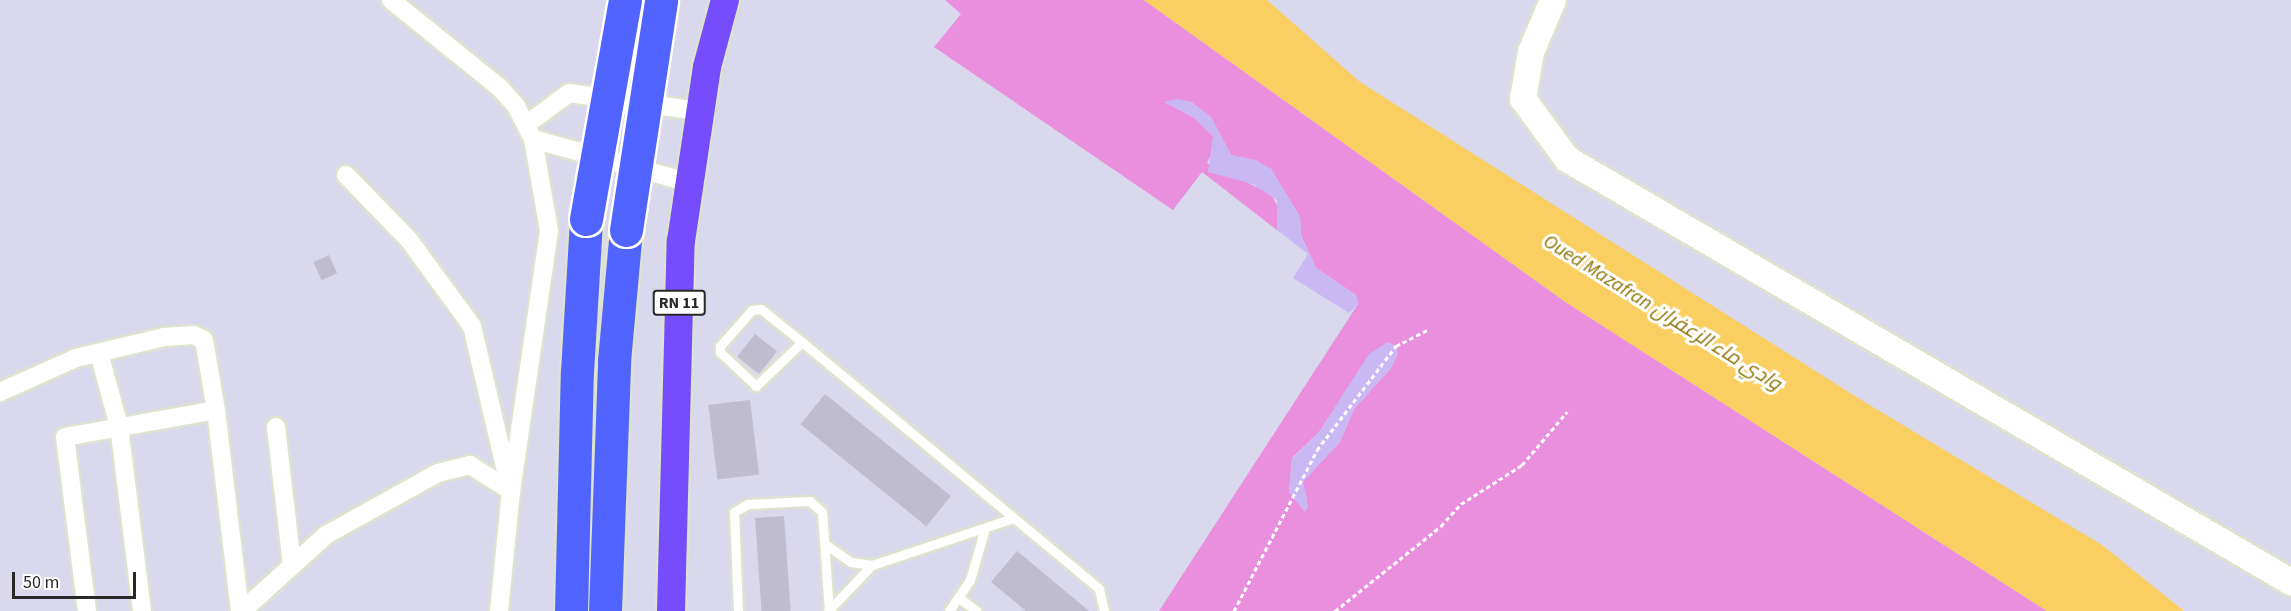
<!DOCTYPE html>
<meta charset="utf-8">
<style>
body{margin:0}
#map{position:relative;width:2291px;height:611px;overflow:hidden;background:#d9d8ec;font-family:"Source Sans 3",Cairo,sans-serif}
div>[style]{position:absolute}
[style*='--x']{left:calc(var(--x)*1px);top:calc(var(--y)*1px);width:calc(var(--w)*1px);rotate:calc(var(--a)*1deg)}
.green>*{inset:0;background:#e98fde}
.sand>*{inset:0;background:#cab8f5}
.water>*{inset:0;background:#f9cf61}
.building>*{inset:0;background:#bfbdcd;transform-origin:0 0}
.path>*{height:3px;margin-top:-1.5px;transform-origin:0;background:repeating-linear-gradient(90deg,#fff 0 4.5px,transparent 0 7.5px)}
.roads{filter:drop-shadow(2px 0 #dde3ce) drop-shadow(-2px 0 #dde3ce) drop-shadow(0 2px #dde3ce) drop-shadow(0 -2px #dde3ce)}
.lane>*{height:9px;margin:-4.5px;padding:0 4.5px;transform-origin:4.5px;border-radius:4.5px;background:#fff}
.street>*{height:18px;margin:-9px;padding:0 9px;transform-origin:9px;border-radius:9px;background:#fff}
.secondary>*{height:26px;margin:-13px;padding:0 13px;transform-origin:13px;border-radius:13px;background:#fff}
.primary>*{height:28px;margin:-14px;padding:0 14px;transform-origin:14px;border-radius:14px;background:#754dfd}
.highway>*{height:33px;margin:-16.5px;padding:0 16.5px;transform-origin:16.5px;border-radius:16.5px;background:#5164ff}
.bridges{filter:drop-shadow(2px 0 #fff) drop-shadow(-2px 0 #fff) drop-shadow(0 2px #fff) drop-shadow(0 -2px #fff)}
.highway-bridge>*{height:33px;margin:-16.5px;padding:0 16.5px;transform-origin:16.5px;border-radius:16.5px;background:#5164ff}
span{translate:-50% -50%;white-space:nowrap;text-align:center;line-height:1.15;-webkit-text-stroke:6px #fff;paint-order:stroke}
.shield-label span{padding:2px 4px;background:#fff;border:2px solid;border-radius:4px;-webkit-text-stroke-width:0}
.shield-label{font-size:16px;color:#282828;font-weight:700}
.water-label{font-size:20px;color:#8e7303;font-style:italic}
.scale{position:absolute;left:12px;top:572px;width:124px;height:27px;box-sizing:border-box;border:3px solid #282828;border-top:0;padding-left:8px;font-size:18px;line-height:21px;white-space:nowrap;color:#282828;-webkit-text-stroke:4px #fff;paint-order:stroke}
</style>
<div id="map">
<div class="green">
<i style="clip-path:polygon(evenodd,945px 0,1144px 0,1567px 303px,2047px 611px,1159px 611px,1358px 304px,1356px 295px,1316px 268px,1301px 235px,1300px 217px,1271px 169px,1231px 155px,1211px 117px,1165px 102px,1196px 119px,1213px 136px,1215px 146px,1207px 163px,1271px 194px,1280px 211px,1277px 230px,1202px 172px,1173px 210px,934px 47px,961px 14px,945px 0,1392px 367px,1354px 409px,1340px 442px,1302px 482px,1307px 499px,1289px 492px,1292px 458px,1319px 432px,1358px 373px,1392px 367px)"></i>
</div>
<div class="sand">
<i style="clip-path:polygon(1177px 99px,1192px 102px,1211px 117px,1231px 155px,1256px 160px,1271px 169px,1300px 217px,1301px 235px,1316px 268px,1356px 295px,1358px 304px,1349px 313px,1293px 278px,1308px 254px,1277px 230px,1277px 200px,1253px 184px,1208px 172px,1213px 136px,1196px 119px,1164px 102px)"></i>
<i style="clip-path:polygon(1388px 342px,1396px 346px,1398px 354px,1392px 367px,1354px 409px,1340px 442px,1303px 482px,1308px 507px,1305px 512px,1289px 492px,1292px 459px,1319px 432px,1369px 354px)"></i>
</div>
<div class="water">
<i style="clip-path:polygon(1144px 0,1267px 0,1360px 82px,1858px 398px,2102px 545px,2184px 611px,2047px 611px,1567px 303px)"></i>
</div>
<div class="building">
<i style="left:329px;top:255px;width:20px;height:17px;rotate:66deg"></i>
<i style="left:755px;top:334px;width:28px;height:29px;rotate:38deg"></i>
<i style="left:825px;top:394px;width:162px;height:39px;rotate:39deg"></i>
<i style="left:750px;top:400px;width:75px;height:42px;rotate:83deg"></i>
<i style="left:784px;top:516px;width:95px;height:29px;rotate:86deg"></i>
<i style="clip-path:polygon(1017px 551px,1089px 611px,1026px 611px,991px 582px)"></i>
</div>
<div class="path">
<i style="--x:1234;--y:611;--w:181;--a:-62.7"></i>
<i style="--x:1317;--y:450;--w:131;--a:-52.8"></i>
<i style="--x:1396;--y:346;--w:35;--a:-27"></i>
<i style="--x:1335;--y:611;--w:136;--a:-38.7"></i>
<i style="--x:1441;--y:526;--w:30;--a:-48"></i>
<i style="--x:1461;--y:504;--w:72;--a:-32.6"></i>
<i style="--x:1522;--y:465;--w:70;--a:-49.7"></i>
</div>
<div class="roads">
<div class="lane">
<i style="--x:802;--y:342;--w:64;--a:136.3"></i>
<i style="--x:756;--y:386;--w:50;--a:-136.6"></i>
<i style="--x:720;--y:352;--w:6;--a:-90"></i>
<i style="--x:720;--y:346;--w:48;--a:-48.4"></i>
<i style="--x:752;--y:310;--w:9;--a:-6"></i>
<i style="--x:761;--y:309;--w:53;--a:38.8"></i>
<i style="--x:802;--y:342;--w:386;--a:39.7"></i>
<i style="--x:1099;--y:589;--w:23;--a:77"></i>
<i style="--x:825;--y:544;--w:32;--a:35"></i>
<i style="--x:851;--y:562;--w:21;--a:8"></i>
<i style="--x:959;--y:598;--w:22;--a:36"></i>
<i style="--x:738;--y:611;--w:99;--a:-92.3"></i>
<i style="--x:734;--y:512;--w:16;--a:-30"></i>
<i style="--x:748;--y:504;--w:62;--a:-2.8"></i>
<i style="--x:810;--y:501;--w:16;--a:43"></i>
<i style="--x:822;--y:512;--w:99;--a:86"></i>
<i style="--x:828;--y:611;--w:64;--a:-46.3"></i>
<i style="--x:872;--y:565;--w:149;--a:-18.4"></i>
<i style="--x:949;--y:611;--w:37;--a:-56"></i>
<i style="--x:970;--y:580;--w:54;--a:-73.9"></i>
</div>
<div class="street">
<i style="--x:391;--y:0;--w:139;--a:38.9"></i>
<i style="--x:499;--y:87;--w:25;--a:48"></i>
<i style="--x:516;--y:106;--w:37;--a:63"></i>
<i style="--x:533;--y:139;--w:93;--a:80.1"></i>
<i style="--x:549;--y:231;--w:263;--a:98.3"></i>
<i style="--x:527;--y:124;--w:52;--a:-36.4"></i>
<i style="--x:569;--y:93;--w:131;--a:7.9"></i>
<i style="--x:533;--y:139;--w:160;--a:15.6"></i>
<i style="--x:346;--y:175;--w:91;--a:45.9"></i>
<i style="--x:409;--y:240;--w:107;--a:53.8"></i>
<i style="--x:472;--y:326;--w:158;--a:76.8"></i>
<i style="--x:99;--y:353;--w:76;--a:74.7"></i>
<i style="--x:119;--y:426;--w:186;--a:82.9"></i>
<i style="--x:0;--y:392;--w:83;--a:-24.1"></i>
<i style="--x:76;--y:358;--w:90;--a:-13.4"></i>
<i style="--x:164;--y:337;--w:30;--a:-4"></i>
<i style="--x:194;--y:335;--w:11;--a:27"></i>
<i style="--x:204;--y:340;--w:71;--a:80.3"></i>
<i style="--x:276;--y:427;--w:139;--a:83.4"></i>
<i style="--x:87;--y:611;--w:175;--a:-97.2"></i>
<i style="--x:65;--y:437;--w:153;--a:-10.1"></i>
<i style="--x:216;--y:410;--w:202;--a:83.2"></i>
<i style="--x:242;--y:611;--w:113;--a:-42.1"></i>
<i style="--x:326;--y:535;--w:128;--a:-29"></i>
<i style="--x:438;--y:473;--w:33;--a:-14"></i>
<i style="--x:470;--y:465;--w:49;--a:32.4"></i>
<i style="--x:511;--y:491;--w:121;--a:95.7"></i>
</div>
<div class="secondary">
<i style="--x:1553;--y:0;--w:56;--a:112.9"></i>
<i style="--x:1531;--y:52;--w:48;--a:99.7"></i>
<i style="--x:1523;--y:99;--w:74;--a:53.7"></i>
<i style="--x:1567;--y:159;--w:839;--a:30.3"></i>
</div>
<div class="primary">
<i style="--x:671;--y:611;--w:370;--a:-88.5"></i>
<i style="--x:681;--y:241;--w:176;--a:-81.5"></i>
<i style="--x:707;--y:67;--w:69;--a:-75"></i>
</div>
<div class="highway">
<i style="--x:571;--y:611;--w:239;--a:-88.6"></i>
<i style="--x:577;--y:372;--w:153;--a:-86.6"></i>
<i style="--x:605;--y:611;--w:250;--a:-87.9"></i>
<i style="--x:614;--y:361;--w:132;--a:-84.8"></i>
</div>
</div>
<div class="bridges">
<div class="highway-bridge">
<i style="--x:586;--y:219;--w:222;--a:-79.9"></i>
<i style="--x:626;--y:230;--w:233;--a:-81.3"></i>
</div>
</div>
<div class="shield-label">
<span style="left:679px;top:303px">RN 11</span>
</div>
<div class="water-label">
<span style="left:1662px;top:313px;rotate:32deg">Oued Mazafran وادي ماء الزعفران</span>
</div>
<div class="scale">50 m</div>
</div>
